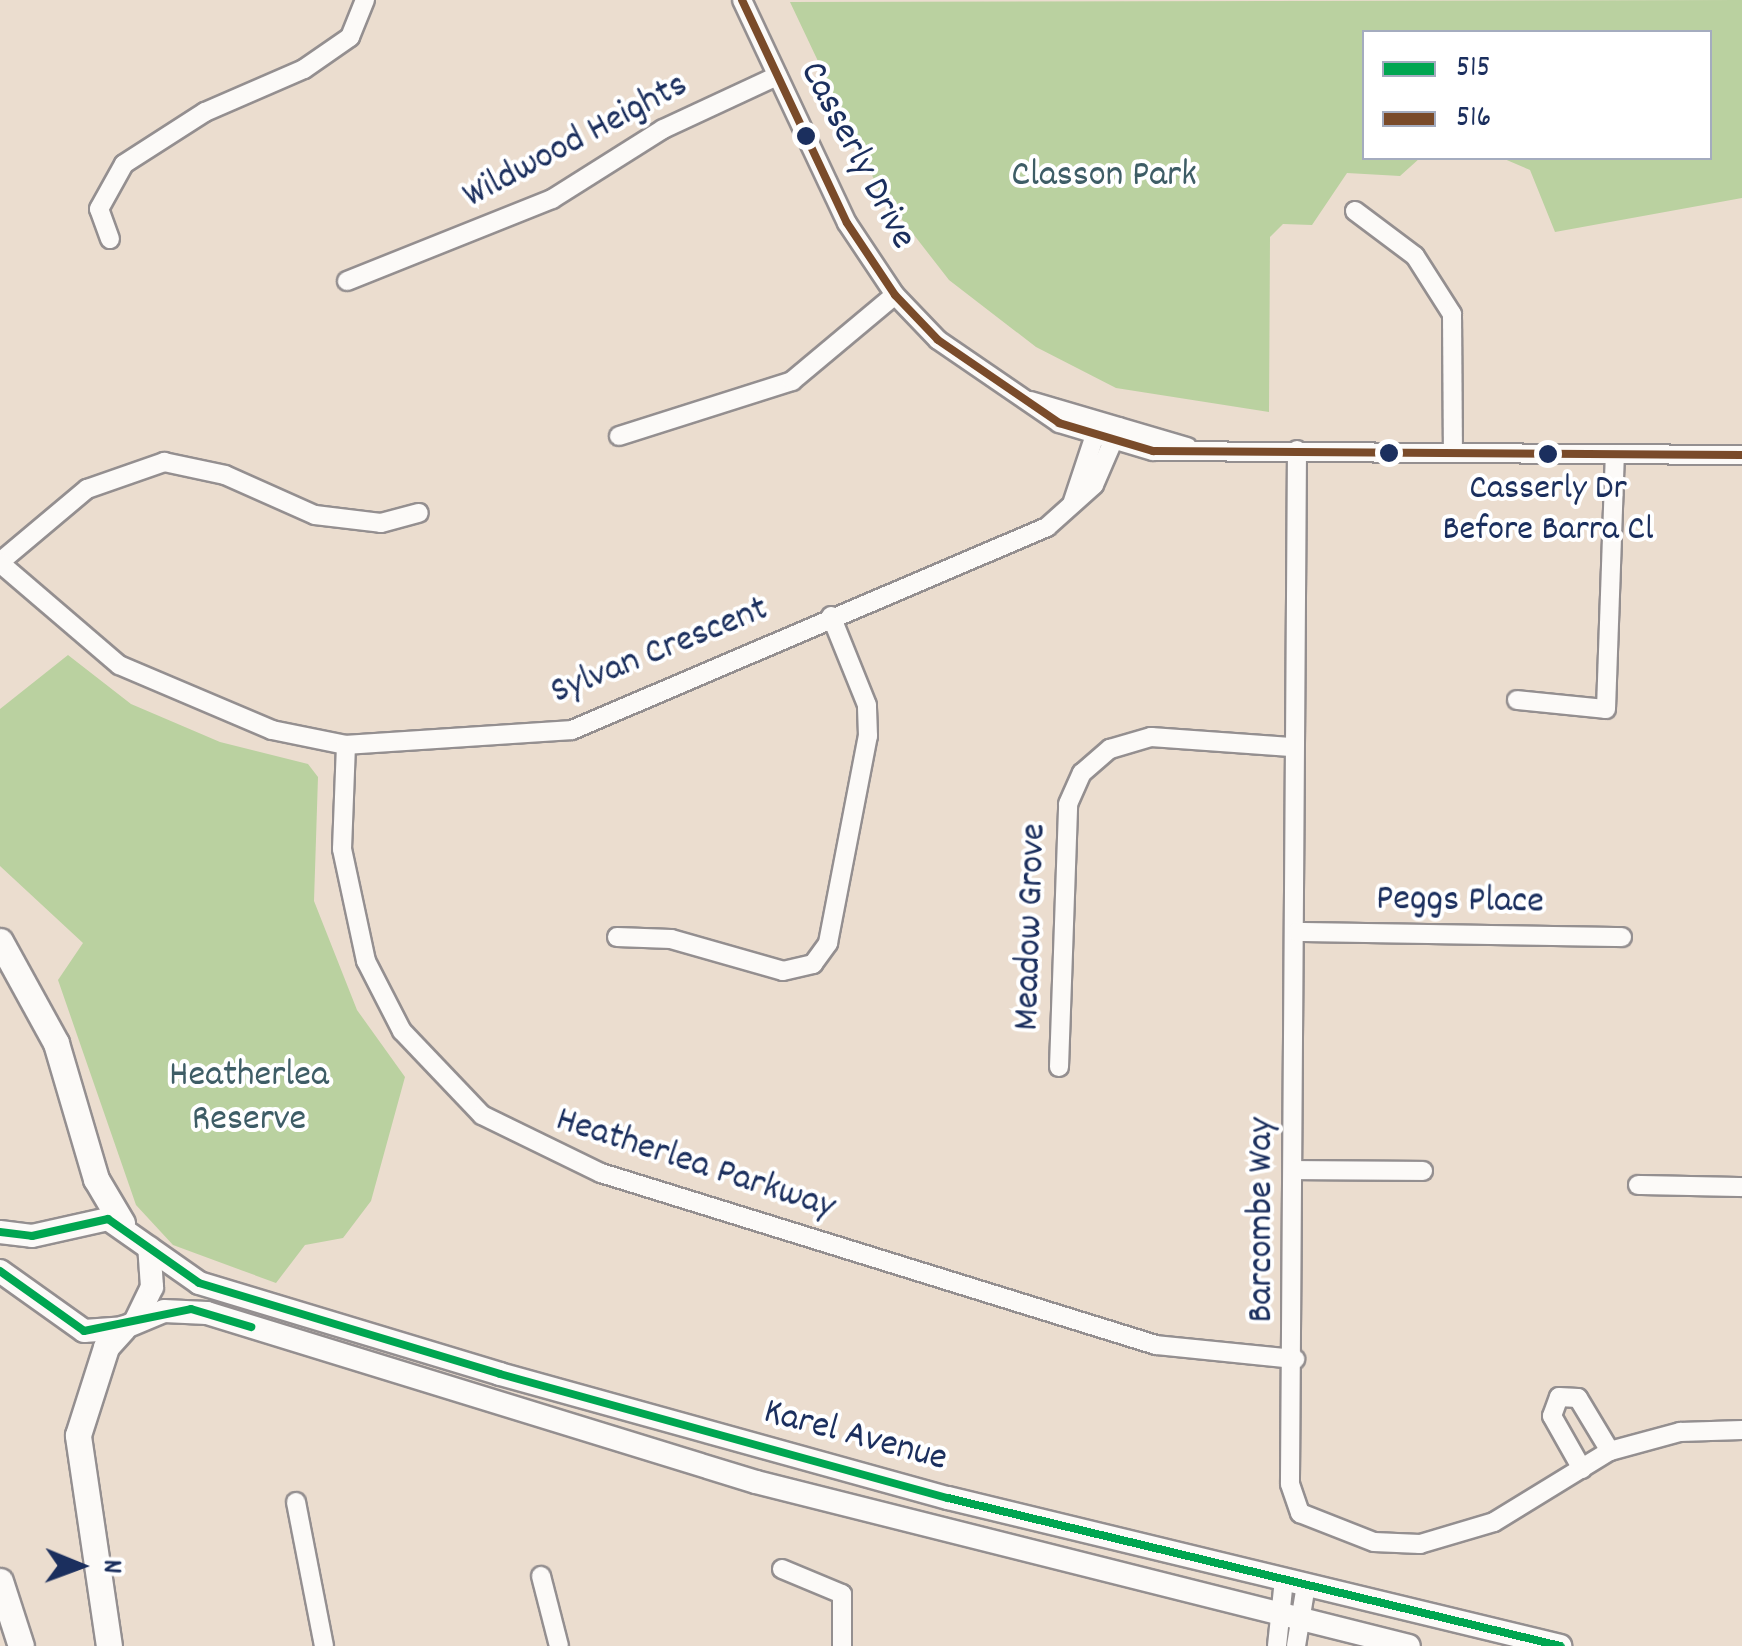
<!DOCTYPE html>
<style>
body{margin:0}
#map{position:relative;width:1742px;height:1646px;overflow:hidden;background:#ebddcf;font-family:Dekko,sans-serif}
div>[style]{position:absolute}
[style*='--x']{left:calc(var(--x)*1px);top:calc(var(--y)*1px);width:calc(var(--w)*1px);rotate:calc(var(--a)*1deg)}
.green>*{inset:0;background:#bad1a0}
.roads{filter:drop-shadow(2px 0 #948f90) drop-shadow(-2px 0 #948f90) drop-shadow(0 2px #948f90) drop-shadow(0 -2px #948f90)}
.minor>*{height:18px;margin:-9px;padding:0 9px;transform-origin:9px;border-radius:9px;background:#fcfaf8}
.major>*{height:22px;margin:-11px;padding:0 11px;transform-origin:11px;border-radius:11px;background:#fcfaf8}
.highway>*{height:25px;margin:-12.5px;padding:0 12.5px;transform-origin:12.5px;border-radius:12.5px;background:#fcfaf8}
.bus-1>*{height:8px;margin:-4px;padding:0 4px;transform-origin:4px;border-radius:4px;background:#00a651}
.bus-2>*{height:8px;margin:-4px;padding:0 4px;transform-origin:4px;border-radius:4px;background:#7a4b2a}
.dots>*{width:28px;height:28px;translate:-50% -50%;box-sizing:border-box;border:5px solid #fff;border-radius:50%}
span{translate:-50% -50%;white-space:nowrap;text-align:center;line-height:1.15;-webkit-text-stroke:8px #fff;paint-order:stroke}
.bus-label{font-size:36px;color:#1b2f5e}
.street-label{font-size:38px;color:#1b2f5e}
.park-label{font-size:38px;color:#3e5d66}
.legend{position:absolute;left:1362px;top:30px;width:350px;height:130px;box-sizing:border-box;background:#fff;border:2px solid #a4acbf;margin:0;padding:12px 18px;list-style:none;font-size:30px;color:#1b2f5e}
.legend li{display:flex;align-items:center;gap:20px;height:50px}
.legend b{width:50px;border:2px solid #a4acbf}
.north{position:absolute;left:30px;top:1516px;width:100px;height:100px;-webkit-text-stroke:8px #fff;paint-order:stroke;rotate:91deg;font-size:28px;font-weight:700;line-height:40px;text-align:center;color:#1b2f5e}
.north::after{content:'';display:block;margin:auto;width:35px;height:45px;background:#1b2f5e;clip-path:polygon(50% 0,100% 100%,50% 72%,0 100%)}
</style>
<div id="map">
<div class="green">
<i style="clip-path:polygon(1742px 0,1742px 198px,1555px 232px,1530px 170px,1502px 158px,1710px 158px,1710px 32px,1364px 32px,1364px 158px,1420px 158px,1400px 176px,1347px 173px,1312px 225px,1283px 224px,1270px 237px,1269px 412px,1116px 388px,1036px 347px,949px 280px,879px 190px,790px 2px)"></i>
<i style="clip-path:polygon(68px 655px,131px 704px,220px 742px,308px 764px,318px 777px,314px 901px,357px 1010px,405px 1077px,371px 1201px,343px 1238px,305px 1245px,276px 1283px,173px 1245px,136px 1205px,58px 980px,83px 943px,0 866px,0 709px)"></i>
</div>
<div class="roads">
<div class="minor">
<i style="--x:742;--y:0;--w:246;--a:64.8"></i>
<i style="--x:847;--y:223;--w:87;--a:56.3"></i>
<i style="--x:895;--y:295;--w:62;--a:46.3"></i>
<i style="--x:938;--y:340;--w:147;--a:34.4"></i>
<i style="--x:1059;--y:423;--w:98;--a:16.6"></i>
<i style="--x:1153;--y:451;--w:589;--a:0.39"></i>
<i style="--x:1355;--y:211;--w:75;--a:36.9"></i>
<i style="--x:1415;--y:256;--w:69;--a:57.5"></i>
<i style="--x:1452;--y:314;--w:137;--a:89.6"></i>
<i style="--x:110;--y:239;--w:32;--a:-110"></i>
<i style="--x:99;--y:209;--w:51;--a:-60.9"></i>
<i style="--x:124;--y:164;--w:96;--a:-32.7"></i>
<i style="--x:205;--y:112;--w:108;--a:-23.5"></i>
<i style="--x:304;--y:69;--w:56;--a:-34.8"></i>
<i style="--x:350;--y:37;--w:40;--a:-68"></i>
<i style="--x:347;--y:281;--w:221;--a:-21.8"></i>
<i style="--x:552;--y:199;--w:131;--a:-32.2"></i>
<i style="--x:663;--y:129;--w:126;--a:-24.9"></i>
<i style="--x:1030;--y:401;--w:164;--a:16.3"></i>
<i style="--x:619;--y:436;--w:182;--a:-17.6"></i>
<i style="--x:792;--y:381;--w:134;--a:-39.9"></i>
<i style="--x:1297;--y:450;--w:1034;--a:90.39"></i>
<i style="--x:1290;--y:1484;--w:31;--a:71"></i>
<i style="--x:1300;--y:1513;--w:79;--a:21.4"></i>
<i style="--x:1374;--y:1542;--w:46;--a:2.5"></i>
<i style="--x:1420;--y:1544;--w:77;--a:-16.6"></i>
<i style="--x:1494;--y:1522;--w:136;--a:-31.5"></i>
<i style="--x:1610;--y:1451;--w:73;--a:-15.2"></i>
<i style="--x:1680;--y:1432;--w:62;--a:-1.8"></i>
<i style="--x:1072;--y:504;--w:79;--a:-71.6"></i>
<i style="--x:0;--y:562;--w:114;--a:-40"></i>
<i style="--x:87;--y:489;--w:82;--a:-19.3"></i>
<i style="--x:164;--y:462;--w:62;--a:12"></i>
<i style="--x:225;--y:475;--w:98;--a:24"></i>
<i style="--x:315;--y:515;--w:66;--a:6.9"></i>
<i style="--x:381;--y:523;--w:39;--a:-15"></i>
<i style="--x:0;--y:563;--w:157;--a:40.6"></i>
<i style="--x:119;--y:665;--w:166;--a:23"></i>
<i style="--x:272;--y:730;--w:76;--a:11.5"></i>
<i style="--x:346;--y:745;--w:226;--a:-3.8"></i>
<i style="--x:572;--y:730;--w:517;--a:-23.14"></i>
<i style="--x:1047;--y:527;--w:63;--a:-41.8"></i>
<i style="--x:1094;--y:485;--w:63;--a:-66.7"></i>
<i style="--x:1517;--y:700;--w:89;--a:5.8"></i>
<i style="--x:1606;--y:709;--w:254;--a:-88"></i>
<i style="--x:346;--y:745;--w:104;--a:92.2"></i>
<i style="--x:342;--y:849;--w:115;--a:77.9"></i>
<i style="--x:366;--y:961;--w:79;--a:62.8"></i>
<i style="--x:402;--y:1031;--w:116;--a:46.4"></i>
<i style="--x:482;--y:1115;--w:132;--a:26"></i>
<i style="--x:601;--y:1173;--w:581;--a:17.22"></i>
<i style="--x:1156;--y:1345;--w:140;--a:5.8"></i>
<i style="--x:1297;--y:932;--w:325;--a:0.9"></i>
<i style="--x:617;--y:937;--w:54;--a:2.1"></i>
<i style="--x:671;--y:939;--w:116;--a:15.9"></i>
<i style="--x:783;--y:971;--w:31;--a:-13"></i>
<i style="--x:813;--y:964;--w:26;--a:-54"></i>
<i style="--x:828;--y:943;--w:211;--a:-79.1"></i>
<i style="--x:868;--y:736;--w:31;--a:-92"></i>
<i style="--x:867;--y:705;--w:96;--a:-112"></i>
<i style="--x:1059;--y:1067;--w:263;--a:-88"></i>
<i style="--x:1068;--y:804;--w:34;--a:-66"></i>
<i style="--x:1082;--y:773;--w:37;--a:-41"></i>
<i style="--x:1110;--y:749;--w:43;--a:-16.3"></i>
<i style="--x:1151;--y:737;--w:140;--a:4.1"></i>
<i style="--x:1295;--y:1170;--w:128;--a:0.4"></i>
<i style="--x:1638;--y:1185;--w:104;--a:1.1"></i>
<i style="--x:1582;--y:1469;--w:61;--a:-119.5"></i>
<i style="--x:1552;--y:1416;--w:20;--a:-70"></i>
<i style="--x:1559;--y:1397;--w:19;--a:3"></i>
<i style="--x:1578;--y:1398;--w:62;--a:58.9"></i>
<i style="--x:296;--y:1502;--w:147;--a:79"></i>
<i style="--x:782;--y:1569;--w:65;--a:22.6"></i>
<i style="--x:842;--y:1594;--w:52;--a:90"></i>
<i style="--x:541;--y:1576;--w:72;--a:75.6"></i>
<i style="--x:1277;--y:1646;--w:67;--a:-84"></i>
<i style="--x:1296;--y:1646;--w:62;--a:-80.7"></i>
</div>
<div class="major">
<i style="--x:0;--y:1232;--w:32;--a:7"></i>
<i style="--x:32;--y:1236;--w:78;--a:-12.6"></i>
<i style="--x:108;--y:1219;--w:111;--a:35.1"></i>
<i style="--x:199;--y:1283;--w:314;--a:16.8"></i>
<i style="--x:500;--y:1374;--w:465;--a:15.5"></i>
<i style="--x:948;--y:1498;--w:630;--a:13.59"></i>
<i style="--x:0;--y:1271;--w:103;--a:35.5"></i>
<i style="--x:84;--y:1331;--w:39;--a:-4"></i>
<i style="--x:123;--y:1328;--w:44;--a:-22.5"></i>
<i style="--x:164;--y:1311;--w:43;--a:2.7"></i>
<i style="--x:207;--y:1313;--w:574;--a:17.11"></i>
<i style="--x:756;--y:1482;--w:673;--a:14.1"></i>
<i style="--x:135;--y:1322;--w:39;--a:-64"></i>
<i style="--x:152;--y:1287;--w:39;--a:-94"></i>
</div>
<div class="highway">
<i style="--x:0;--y:941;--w:116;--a:61.2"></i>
<i style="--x:56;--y:1043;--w:142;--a:73.6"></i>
<i style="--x:96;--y:1179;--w:51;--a:59.4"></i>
<i style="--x:0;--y:1581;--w:68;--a:72.1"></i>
<i style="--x:109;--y:1646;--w:213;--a:-98.4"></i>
<i style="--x:78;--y:1435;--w:92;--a:-72.3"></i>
<i style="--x:106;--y:1347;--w:25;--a:-48"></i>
</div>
</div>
<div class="bus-1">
<i style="--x:0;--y:1232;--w:32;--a:7"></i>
<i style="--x:32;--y:1236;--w:78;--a:-12.6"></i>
<i style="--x:108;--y:1219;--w:111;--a:35.1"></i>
<i style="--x:199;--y:1283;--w:314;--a:16.8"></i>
<i style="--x:500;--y:1374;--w:465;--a:15.5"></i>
<i style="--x:948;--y:1498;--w:630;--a:13.59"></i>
<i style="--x:0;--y:1271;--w:103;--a:35.5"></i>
<i style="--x:84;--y:1331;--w:109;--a:-11.6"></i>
<i style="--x:191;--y:1309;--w:63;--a:16.7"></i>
</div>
<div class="bus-2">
<i style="--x:742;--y:0;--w:246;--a:64.8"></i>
<i style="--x:847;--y:223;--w:87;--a:56.3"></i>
<i style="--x:895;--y:295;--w:62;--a:46.3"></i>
<i style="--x:938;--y:340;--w:147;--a:34.4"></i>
<i style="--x:1059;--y:423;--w:98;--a:16.6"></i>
<i style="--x:1153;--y:451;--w:589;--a:0.39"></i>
</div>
<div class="dots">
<i style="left:806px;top:136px;background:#1b2f5e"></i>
<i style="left:1389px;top:453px;background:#1b2f5e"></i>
<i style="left:1548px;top:454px;background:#1b2f5e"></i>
</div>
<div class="bus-label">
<span style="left:1548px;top:511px">Casserly Dr<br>Before Barra Cl</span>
</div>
<div class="street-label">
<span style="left:576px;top:142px;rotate:-28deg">Wildwood Heights</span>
<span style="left:856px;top:156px;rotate:62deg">Casserly Drive</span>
<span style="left:660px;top:652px;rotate:-22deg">Sylvan Crescent</span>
<span style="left:1460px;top:902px;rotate:1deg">Peggs Place</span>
<span style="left:1032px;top:927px;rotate:-88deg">Meadow Grove</span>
<span style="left:695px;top:1165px;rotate:18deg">Heatherlea Parkway</span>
<span style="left:1263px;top:1220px;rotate:-90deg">Barcombe Way</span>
<span style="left:855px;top:1437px;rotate:15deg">Karel Avenue</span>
</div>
<div class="park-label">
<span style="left:1104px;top:177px">Classon Park</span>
<span style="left:249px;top:1099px">Heatherlea<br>Reserve</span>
</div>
<ul class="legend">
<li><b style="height:12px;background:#00a651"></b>515</li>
<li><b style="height:12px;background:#7a4b2a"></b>516</li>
</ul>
<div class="north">N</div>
</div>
